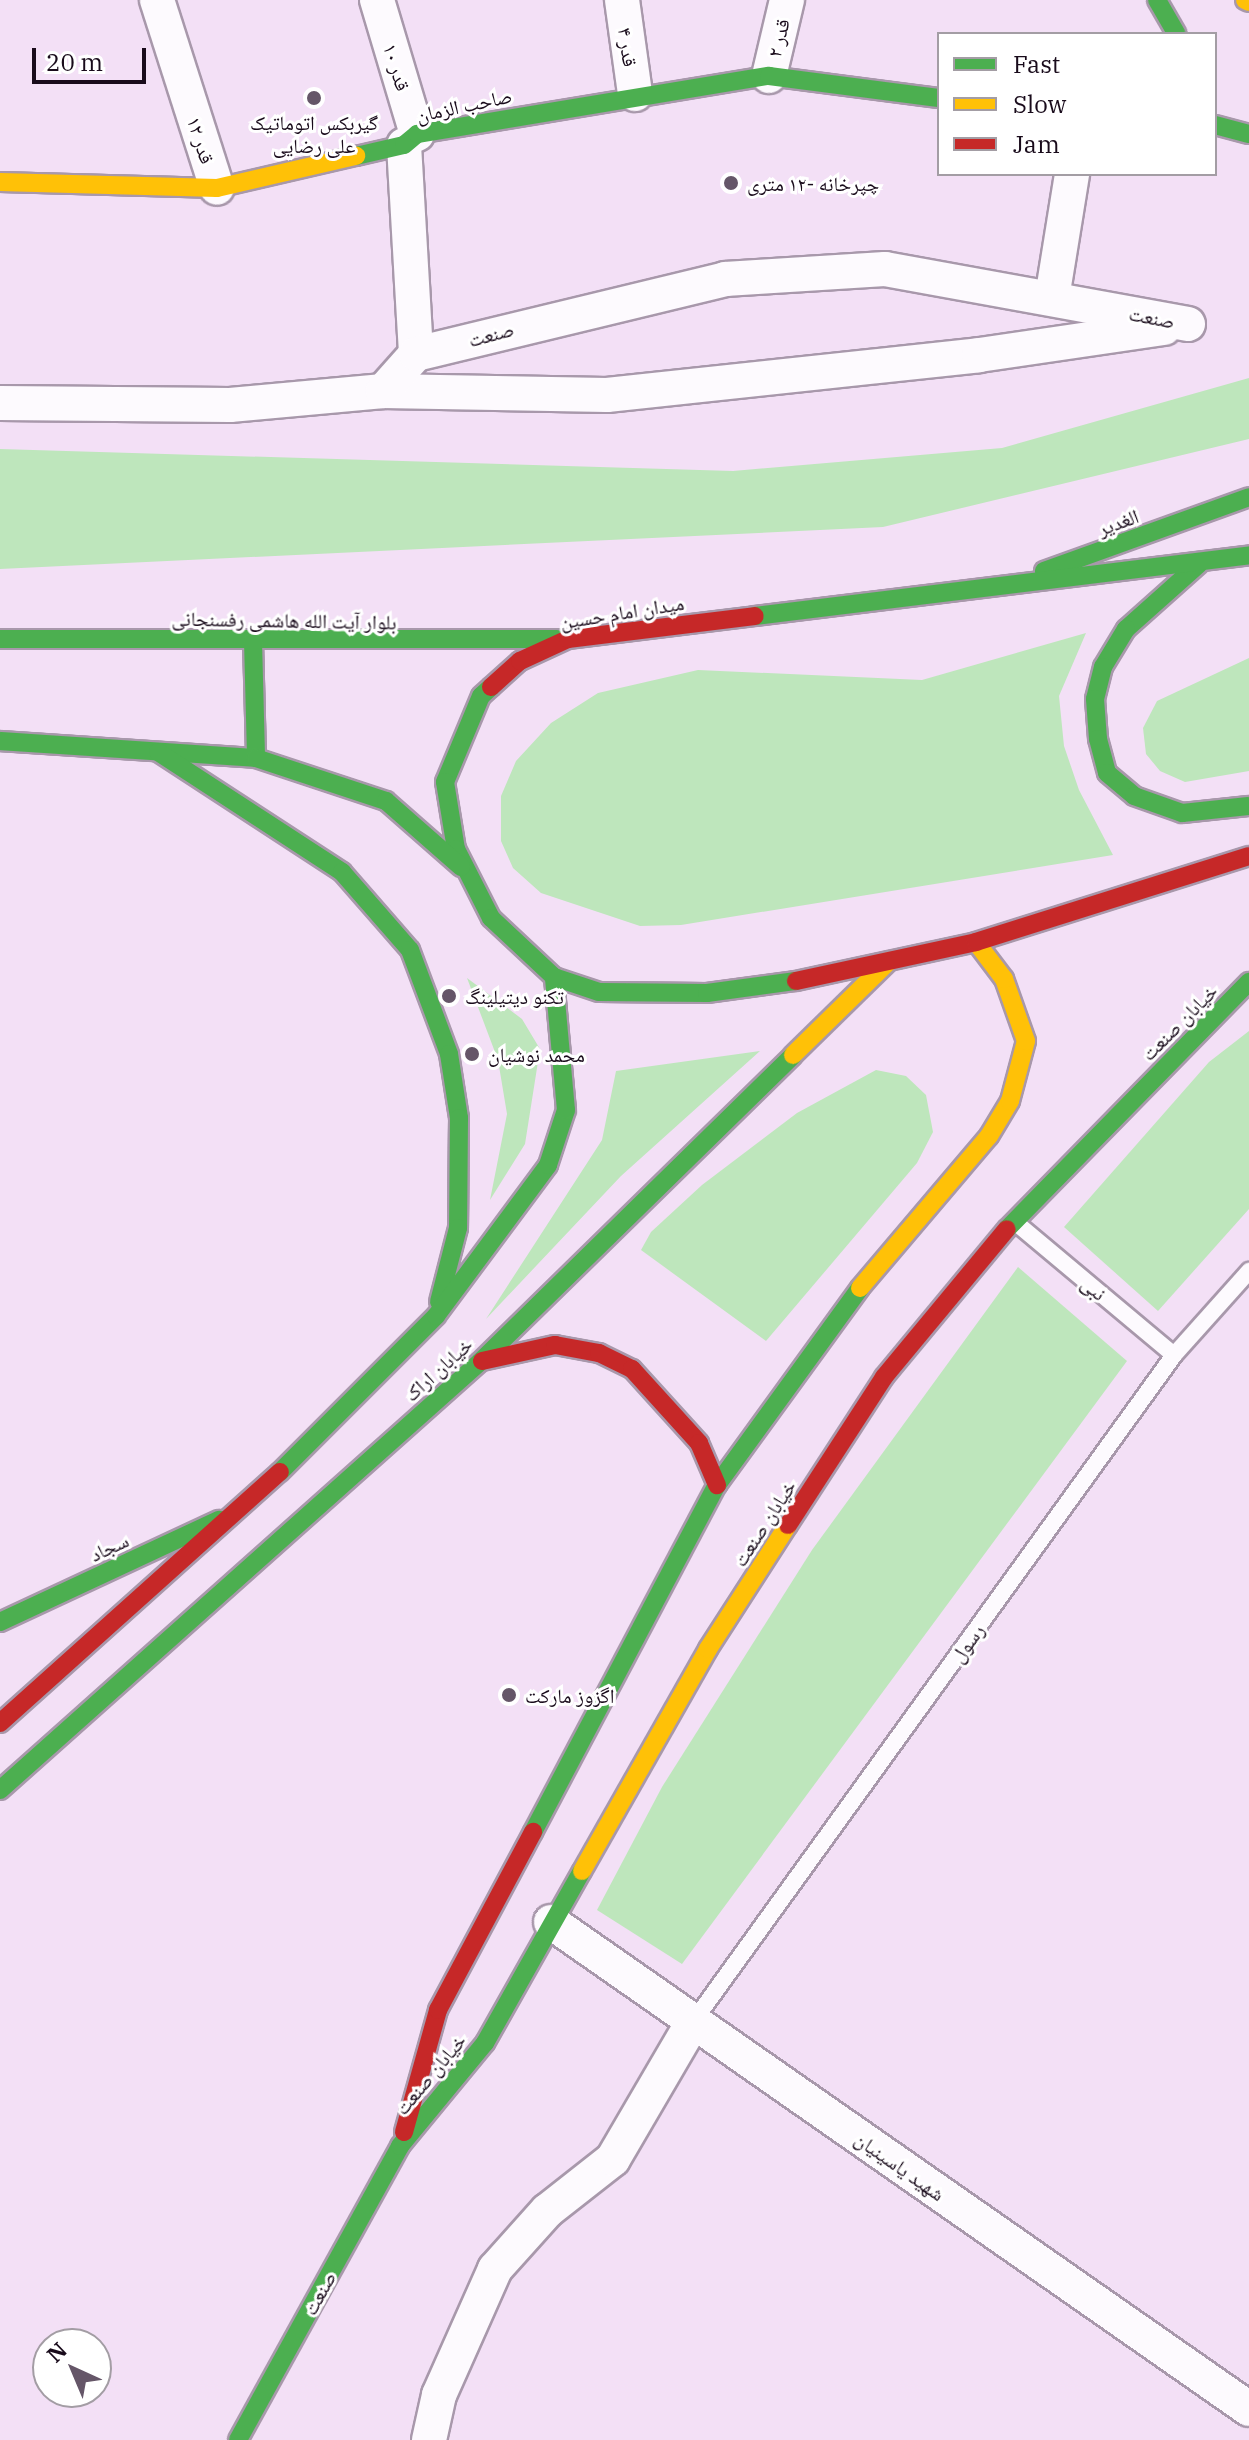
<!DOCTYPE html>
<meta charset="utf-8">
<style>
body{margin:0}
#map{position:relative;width:1249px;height:2440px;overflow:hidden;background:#f3e0f6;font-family:"IBM Plex Serif","Noto Naskh Arabic",serif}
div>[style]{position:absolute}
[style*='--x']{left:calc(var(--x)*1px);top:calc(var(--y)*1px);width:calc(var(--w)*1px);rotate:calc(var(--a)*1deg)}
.green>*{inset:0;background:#bee6bc}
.roads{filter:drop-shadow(2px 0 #a898ab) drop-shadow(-2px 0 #a898ab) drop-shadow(0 2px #a898ab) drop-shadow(0 -2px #a898ab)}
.lane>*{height:16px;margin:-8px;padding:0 8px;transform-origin:8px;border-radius:8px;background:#fdfafe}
.street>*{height:34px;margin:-17px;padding:0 17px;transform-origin:17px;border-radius:17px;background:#fdfafe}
.fast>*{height:18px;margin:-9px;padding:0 9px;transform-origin:9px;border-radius:9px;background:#4caf50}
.slow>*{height:18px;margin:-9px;padding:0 9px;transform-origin:9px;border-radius:9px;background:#ffc107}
.jam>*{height:18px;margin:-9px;padding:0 9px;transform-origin:9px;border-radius:9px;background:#c62828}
.dots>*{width:22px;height:22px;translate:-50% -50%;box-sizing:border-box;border:4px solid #fff;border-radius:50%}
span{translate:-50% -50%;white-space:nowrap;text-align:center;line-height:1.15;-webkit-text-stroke:6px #fff;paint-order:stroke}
.street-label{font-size:20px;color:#190b1b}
.poi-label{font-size:20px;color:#190b1b}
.left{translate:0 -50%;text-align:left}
.legend{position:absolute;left:937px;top:32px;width:280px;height:144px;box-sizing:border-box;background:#fff;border:2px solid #a39da4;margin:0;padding:10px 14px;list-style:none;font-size:24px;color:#190b1b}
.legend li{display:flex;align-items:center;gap:16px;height:40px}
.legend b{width:40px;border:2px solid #a39da4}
.north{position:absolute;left:32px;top:2328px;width:80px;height:80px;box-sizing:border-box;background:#fff;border:2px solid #a39da4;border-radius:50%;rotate:316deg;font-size:22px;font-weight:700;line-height:32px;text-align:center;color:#190b1b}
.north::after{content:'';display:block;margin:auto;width:28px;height:36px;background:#655668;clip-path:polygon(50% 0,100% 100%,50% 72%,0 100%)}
.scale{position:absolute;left:32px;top:48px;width:114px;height:36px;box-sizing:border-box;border:4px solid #190b1b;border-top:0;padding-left:10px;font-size:24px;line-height:28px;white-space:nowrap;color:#190b1b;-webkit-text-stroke:6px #fff;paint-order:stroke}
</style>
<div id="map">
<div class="green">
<i style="clip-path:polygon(1249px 378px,1249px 439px,883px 527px,0 569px,0 449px,733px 471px,1002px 448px)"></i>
<i style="clip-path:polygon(1086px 633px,1059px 696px,1064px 746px,1079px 790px,1113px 855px,681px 925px,640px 926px,541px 893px,513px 868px,501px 841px,501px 796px,516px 761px,551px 723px,598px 693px,698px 670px,922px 680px)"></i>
<i style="clip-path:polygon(1249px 658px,1249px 771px,1185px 782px,1160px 771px,1146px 754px,1143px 728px,1157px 701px)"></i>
<i style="clip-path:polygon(467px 978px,522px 1019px,540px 1049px,525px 1144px,490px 1200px,507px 1114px,498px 1060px)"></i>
<i style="clip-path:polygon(1249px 1031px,1249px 1209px,1158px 1311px,1064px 1227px,1209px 1062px)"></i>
<i style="clip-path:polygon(760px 1051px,621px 1176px,486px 1319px,602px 1140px,616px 1071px)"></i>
<i style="clip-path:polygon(876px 1070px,906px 1076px,926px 1095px,933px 1132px,917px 1163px,766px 1341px,641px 1250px,651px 1232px,702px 1185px,797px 1113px)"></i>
<i style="clip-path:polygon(1018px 1267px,1127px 1361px,682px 1964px,597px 1910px,662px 1787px,812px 1550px)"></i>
</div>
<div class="roads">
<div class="lane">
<i style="--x:1015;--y:1222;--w:207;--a:39.9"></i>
<i style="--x:693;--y:2022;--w:822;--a:-54.2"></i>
<i style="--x:1174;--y:1355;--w:113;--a:-48.2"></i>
</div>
<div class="street">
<i style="--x:157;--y:0;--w:197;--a:72.3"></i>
<i style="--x:377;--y:0;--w:140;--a:73.4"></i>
<i style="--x:622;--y:0;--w:95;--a:82.1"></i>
<i style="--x:769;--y:76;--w:78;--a:-76.7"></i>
<i style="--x:404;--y:145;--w:209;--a:86.7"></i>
<i style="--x:1052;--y:298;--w:126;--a:-80.8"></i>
<i style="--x:383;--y:391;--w:224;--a:1"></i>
<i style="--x:607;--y:395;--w:374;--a:-6.1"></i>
<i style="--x:979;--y:355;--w:187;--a:-8.3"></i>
<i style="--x:0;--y:403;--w:230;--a:0.5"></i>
<i style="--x:230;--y:405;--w:154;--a:-5.2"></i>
<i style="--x:383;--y:391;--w:50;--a:-48.3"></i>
<i style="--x:416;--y:354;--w:318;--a:-13.6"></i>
<i style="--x:725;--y:279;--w:160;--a:-3.6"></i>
<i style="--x:885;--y:269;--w:308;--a:10.3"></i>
<i style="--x:551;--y:1922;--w:851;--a:34.9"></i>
<i style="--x:429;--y:2440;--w:46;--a:-77.5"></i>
<i style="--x:439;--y:2395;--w:138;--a:-66"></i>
<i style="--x:495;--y:2269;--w:78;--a:-48.1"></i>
<i style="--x:547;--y:2211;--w:84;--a:-38.2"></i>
<i style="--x:613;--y:2159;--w:159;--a:-59.7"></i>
</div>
<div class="fast">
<i style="--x:1157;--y:0;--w:39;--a:60"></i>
<i style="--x:1215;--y:125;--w:35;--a:15"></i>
<i style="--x:356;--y:156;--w:49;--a:-12.9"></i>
<i style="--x:404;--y:145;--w:17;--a:-40"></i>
<i style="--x:417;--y:134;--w:357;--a:-9.4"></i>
<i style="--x:769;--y:76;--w:171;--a:7.4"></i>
<i style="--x:1199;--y:564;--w:98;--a:138.3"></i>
<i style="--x:1126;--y:629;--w:44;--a:121.2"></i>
<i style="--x:1103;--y:667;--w:33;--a:104"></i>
<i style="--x:1095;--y:699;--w:40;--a:85.7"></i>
<i style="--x:1098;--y:739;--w:35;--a:75"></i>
<i style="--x:1107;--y:773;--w:35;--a:40"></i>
<i style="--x:1134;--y:796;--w:51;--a:19.5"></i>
<i style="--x:1182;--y:813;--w:67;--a:-6"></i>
<i style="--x:1044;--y:571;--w:218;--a:-19.8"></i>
<i style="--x:755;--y:616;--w:498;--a:-7"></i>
<i style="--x:0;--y:639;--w:557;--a:0"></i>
<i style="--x:253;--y:641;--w:117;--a:88.5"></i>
<i style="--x:491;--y:687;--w:13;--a:138"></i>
<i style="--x:481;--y:696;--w:93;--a:112.7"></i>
<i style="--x:445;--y:782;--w:68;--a:80.7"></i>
<i style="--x:456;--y:849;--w:77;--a:63.1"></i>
<i style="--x:491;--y:918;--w:86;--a:43.1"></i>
<i style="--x:554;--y:977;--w:47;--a:18.4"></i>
<i style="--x:599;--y:992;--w:108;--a:0.5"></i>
<i style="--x:707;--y:993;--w:90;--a:-7.7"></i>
<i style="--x:0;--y:741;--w:257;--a:3.8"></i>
<i style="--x:256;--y:758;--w:137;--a:18.3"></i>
<i style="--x:386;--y:801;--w:100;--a:41.3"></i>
<i style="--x:158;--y:752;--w:220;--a:33.1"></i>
<i style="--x:342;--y:872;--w:103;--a:48.9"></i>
<i style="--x:410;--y:950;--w:111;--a:69.4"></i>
<i style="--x:449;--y:1054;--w:65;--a:81.1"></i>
<i style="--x:459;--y:1118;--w:110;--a:90.5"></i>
<i style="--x:458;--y:1228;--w:76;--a:104.4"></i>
<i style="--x:1007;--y:1229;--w:346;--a:-45.6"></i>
<i style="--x:280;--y:1472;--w:221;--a:-45"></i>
<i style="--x:436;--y:1316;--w:188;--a:-53.4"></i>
<i style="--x:548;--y:1165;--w:58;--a:-71.9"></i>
<i style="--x:566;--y:1110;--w:134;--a:-95.2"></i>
<i style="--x:0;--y:1622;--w:242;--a:-25"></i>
<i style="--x:0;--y:1790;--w:643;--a:-41.72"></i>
<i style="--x:480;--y:1362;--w:438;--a:-44.4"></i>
<i style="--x:533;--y:1832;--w:393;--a:-62.1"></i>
<i style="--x:717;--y:1485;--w:243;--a:-54"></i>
<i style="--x:238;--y:2440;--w:336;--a:-61.1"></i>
<i style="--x:400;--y:2146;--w:134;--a:-50.5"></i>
<i style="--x:485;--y:2043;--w:197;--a:-60.6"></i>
</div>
<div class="slow">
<i style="--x:1245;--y:0;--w:4;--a:27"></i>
<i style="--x:0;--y:182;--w:217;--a:1.6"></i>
<i style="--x:217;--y:188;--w:143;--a:-13"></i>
<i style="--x:793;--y:1055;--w:134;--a:-44.4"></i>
<i style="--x:860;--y:1288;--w:199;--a:-49.7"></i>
<i style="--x:989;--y:1136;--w:41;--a:-59"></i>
<i style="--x:1010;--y:1101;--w:62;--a:-75.1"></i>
<i style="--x:1026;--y:1041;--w:66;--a:-109.5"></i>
<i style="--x:1004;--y:979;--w:46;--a:-127.1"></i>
<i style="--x:582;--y:1871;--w:255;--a:-60.4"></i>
<i style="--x:708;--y:1649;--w:148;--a:-57.2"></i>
</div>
<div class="jam">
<i style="--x:491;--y:687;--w:39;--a:-42"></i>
<i style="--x:520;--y:661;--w:53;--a:-24.6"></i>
<i style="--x:568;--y:639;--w:188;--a:-7"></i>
<i style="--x:796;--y:981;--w:184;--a:-12.2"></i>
<i style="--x:976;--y:942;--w:286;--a:-17.5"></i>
<i style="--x:482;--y:1361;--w:75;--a:-12.4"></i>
<i style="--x:555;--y:1345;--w:45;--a:10.3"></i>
<i style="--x:599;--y:1353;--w:37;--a:26"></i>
<i style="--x:632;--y:1369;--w:100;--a:47.8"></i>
<i style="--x:699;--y:1443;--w:46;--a:66.8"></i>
<i style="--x:788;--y:1525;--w:176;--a:-57"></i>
<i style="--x:884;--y:1377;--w:192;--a:-50.3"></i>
<i style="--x:0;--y:1723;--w:376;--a:-41.9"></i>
<i style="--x:404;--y:2132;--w:127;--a:-74.4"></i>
<i style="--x:438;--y:2010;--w:202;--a:-61.9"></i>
</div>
</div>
<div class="dots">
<i style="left:314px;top:98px;background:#655668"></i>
<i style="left:731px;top:183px;background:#655668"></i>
<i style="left:449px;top:996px;background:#655668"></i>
<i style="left:472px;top:1054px;background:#655668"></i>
<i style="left:509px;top:1695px;background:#655668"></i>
</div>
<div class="street-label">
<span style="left:778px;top:38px;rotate:-76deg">قدر ۲</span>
<span style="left:628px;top:47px;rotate:82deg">قدر ۴</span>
<span style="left:397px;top:67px;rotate:73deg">قدر ۱۰</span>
<span style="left:464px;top:105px;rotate:-12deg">صاحب الزمان</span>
<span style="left:201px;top:140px;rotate:72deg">قدر ۱۲</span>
<span style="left:1152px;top:317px;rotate:11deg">صنعت</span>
<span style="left:491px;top:334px;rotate:-15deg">صنعت</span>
<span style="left:1118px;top:522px;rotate:-20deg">الغدیر</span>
<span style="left:622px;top:612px;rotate:-9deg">میدان امام حسین</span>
<span style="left:284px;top:620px;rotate:1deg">بلوار آیت الله هاشمی رفسنجانی</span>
<span style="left:1179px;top:1022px;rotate:-45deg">خیابان صنعت</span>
<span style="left:1094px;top:1288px;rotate:40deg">نبی</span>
<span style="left:438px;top:1369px;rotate:-42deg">خیابان اراک</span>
<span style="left:764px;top:1523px;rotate:-57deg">خیابان صنعت</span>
<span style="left:109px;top:1547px;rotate:-25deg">سجاد</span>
<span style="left:967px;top:1643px;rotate:-54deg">رسول</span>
<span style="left:430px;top:2074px;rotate:-50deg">خیابان صنعت</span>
<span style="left:900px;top:2166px;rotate:35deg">شهید یاسینیان</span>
<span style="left:319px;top:2293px;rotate:-61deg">صنعت</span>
</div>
<div class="poi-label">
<span style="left:314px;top:134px">گیربکس اتوماتیک<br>علی رضایی</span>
<span class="left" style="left:747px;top:183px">چپرخانه -١٢ مترى</span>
<span class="left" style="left:465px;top:996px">تکنو دیتیلینگ</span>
<span class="left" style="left:488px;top:1054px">محمد نوشیان</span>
<span class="left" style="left:525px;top:1695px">اگزوز مارکت</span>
</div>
<ul class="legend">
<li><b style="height:10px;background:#4caf50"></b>Fast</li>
<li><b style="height:10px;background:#ffc107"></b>Slow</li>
<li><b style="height:10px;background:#c62828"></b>Jam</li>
</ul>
<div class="north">N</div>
<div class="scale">20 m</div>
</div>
